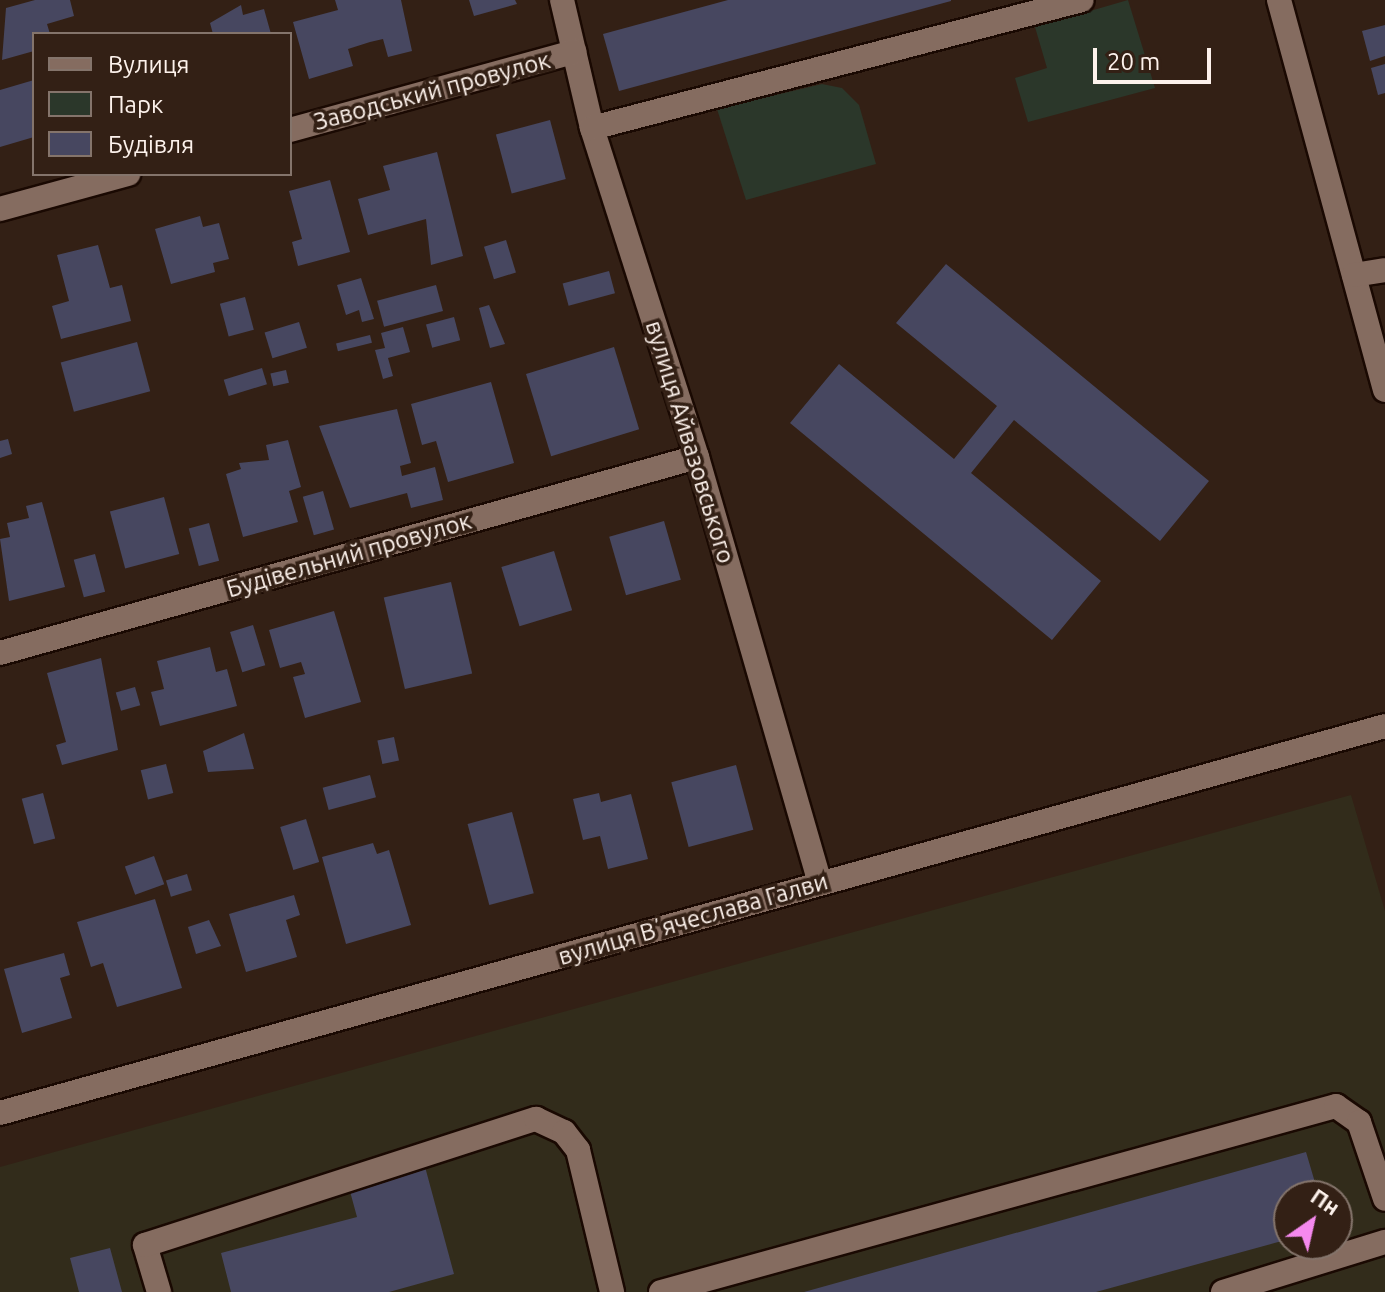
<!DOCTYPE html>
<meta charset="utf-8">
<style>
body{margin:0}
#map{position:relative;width:1385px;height:1292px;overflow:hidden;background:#332015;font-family:Ubuntu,sans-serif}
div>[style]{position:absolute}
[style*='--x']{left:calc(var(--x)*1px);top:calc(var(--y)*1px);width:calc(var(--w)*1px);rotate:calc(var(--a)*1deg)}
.medical>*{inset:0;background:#322c1b}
.green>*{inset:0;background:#2b372a}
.building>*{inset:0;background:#474760;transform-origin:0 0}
.roads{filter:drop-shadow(2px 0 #1a0902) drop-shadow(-2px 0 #1a0902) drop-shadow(0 2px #1a0902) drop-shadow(0 -2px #1a0902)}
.minor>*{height:24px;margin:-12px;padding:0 12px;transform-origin:12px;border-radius:12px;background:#856c60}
span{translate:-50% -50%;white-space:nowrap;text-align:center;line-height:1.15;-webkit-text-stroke:7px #332015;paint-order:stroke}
.street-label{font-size:24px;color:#fdf2ec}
.legend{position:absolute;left:32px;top:32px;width:260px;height:144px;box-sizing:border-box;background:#332015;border:2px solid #84746b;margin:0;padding:10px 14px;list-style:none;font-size:24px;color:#fdf2ec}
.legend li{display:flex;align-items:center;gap:16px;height:40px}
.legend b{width:40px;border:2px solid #84746b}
.north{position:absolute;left:1273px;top:1180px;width:80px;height:80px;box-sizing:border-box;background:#332015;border:2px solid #84746b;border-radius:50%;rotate:34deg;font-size:22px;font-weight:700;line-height:32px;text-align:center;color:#fdf2ec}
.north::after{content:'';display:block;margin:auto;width:28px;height:36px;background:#f589ee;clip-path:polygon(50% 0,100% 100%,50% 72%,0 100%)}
.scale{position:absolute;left:1093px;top:48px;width:118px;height:36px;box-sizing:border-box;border:4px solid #fdf2ec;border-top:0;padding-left:10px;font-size:24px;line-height:28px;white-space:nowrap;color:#fdf2ec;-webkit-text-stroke:6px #332015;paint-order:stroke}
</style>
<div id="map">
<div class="medical">
<i style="clip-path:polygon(evenodd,1351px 795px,1385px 911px,1385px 1292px,0 1292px,0 1167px,1351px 795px,1289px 1196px,1337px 1196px,1337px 1244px,1289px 1244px,1289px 1196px)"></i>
</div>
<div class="green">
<i style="clip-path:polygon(1128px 0,1155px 88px,1028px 122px,1015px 78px,1047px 68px,1035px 27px)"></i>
<i style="clip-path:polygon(822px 84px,842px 88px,859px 105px,876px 164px,746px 200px,717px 109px)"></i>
</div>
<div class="building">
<i style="clip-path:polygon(35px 0,70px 0,74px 16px,47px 24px,50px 34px,34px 34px,34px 51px,2px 60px,6px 8px)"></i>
<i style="clip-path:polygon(335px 0,401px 0,412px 51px,388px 57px,383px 39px,370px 42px,348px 49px,353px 66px,309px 79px,293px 22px,338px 10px)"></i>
<i style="clip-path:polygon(469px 0,515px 0,517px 4px,474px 16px)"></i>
<i style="clip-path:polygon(728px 0,951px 0,951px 1px,619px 91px,603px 34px)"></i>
<i style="clip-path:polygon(241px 5px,243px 15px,264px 9px,271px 34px,213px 34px,210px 23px)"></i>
<i style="clip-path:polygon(1385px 25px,1385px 56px,1370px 61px,1362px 31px)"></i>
<i style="clip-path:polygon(1385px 64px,1385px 93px,1378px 95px,1371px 68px)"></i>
<i style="clip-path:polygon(34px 80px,34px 137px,0 147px,0 90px)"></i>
<i style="left:550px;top:120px;width:61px;height:56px;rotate:75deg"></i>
<i style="clip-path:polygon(437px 152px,463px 256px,431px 265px,426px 219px,368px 235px,358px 199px,390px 190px,383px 166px)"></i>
<i style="clip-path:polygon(330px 180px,350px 252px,298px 266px,292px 242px,302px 239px,289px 191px)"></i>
<i style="clip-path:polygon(200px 216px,203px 227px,219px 223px,229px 259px,213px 263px,215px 272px,171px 284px,155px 229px)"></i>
<i style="left:506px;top:240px;width:34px;height:23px;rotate:73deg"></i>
<i style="clip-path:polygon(98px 245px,110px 288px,122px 285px,131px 321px,61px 339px,52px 306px,69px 301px,57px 255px)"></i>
<i style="clip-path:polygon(946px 264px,1209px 481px,1160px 541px,1014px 420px,971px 473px,1101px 581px,1052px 640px,790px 423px,839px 364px,954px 459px,997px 406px,896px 323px)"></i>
<i style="left:609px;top:271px;width:23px;height:48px;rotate:75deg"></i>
<i style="clip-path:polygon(361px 278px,374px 319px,362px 322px,359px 310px,346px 315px,337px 285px)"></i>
<i style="left:436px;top:285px;width:27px;height:61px;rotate:75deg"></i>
<i style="left:245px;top:297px;width:34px;height:26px;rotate:75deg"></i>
<i style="clip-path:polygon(489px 305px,505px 344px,490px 348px,479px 308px)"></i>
<i style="left:454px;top:317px;width:24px;height:29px;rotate:75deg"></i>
<i style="left:299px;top:322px;width:27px;height:36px;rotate:73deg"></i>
<i style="clip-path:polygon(403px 327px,410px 352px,388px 358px,393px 376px,383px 379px,375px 350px,385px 348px,381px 333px)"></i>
<i style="left:370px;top:335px;width:8px;height:35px;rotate:76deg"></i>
<i style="left:137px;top:342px;width:51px;height:79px;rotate:75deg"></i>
<i style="left:614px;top:347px;width:86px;height:92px;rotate:73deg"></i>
<i style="left:262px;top:368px;width:17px;height:40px;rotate:73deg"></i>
<i style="left:286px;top:370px;width:13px;height:16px;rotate:77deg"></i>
<i style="clip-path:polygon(491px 382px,514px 463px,448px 482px,436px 441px,422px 445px,411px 404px)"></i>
<i style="clip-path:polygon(397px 409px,411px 463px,400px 466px,402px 476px,435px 467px,443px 500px,411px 508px,407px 493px,350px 508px,319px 426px)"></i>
<i style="clip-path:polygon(8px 439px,12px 454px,0 458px,0 441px)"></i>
<i style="clip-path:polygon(288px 440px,301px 487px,289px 491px,298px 522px,243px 537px,226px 474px,241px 469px,239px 463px,269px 460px,266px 445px)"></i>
<i style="left:323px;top:491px;width:40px;height:21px;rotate:74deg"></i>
<i style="left:164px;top:497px;width:59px;height:56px;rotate:75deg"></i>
<i style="clip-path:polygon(42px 502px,65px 587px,9px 601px,0 539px,10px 537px,7px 523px,29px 518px,26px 506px)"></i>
<i style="left:664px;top:521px;width:61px;height:57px;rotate:74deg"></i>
<i style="left:209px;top:523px;width:39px;height:21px;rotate:75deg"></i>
<i style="left:554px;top:551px;width:62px;height:55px;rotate:73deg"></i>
<i style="left:95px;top:554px;width:39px;height:22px;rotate:75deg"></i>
<i style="left:451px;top:582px;width:94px;height:69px;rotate:77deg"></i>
<i style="clip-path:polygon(334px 611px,361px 702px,305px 718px,293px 677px,305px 674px,301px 662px,280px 668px,269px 630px)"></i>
<i style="left:253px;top:625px;width:42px;height:24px;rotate:73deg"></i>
<i style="clip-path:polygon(210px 647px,216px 672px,227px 669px,237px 706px,160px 726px,151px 692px,164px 689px,157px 661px)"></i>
<i style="clip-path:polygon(101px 658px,118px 750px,62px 765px,56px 745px,66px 742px,47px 673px)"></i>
<i style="left:135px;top:687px;width:19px;height:20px;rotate:74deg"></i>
<i style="clip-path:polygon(244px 733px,254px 769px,208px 772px,203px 751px)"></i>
<i style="left:394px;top:737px;width:24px;height:17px;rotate:78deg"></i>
<i style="left:166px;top:764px;width:30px;height:26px;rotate:76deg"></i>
<i style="left:736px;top:765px;width:67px;height:67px;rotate:75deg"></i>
<i style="left:370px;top:775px;width:23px;height:49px;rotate:75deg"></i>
<i style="left:43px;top:793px;width:47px;height:22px;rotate:75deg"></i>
<i style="clip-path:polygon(599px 793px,601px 802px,631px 794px,648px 859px,608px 869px,600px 836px,583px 840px,573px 799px)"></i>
<i style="left:512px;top:812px;width:84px;height:46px;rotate:75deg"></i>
<i style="left:306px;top:819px;width:45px;height:27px;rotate:73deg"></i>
<i style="clip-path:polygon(373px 843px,377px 854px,389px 850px,411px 925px,346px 944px,322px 857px)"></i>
<i style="left:154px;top:856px;width:30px;height:31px;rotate:70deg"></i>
<i style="left:187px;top:874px;width:17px;height:22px;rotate:73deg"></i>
<i style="clip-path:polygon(294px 895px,300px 915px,286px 920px,297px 957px,246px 972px,229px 914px)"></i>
<i style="clip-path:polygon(155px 899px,182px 988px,117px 1007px,103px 963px,91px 967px,77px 922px)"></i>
<i style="clip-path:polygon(209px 920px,221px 946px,196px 954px,188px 927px)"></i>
<i style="clip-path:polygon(64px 953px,70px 975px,60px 978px,72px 1018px,22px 1033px,4px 969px)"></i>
<i style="clip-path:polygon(1306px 1152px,1319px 1196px,1289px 1196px,1289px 1239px,1096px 1292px,804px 1292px)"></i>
<i style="clip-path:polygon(424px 1163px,454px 1274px,389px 1292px,231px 1292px,221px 1253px,357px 1217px,348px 1184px)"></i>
<i style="clip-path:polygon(110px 1248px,122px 1292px,79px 1292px,70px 1258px)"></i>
</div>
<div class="roads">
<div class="minor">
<i style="--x:562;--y:0;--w:131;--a:76.8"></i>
<i style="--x:592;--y:128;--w:345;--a:72.3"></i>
<i style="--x:697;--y:457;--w:443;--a:73.9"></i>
<i style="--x:1279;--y:0;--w:404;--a:74.8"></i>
<i style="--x:592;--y:128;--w:506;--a:-14.64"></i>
<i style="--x:290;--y:130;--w:295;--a:-15.4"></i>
<i style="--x:0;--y:209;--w:133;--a:-15.3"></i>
<i style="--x:1354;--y:275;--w:31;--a:-9"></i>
<i style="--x:0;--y:653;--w:724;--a:-15.71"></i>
<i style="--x:0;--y:1113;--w:1438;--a:-15.61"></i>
<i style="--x:159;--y:1292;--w:49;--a:-106.6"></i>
<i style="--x:145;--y:1245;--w:411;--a:-17.9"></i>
<i style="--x:536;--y:1119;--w:31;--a:25"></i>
<i style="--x:564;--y:1132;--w:23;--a:52"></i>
<i style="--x:578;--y:1150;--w:146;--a:76.5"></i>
<i style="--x:661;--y:1292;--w:700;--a:-15.41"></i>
<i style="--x:1336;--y:1106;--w:28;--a:35"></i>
<i style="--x:1359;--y:1122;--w:81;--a:71.3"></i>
<i style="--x:1223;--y:1292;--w:170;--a:-17.2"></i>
</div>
</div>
<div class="street-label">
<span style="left:432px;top:91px;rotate:-15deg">Заводський провулок</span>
<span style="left:690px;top:442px;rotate:73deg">вулиця Айвазовського</span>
<span style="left:349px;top:555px;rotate:-16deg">Будівельний провулок</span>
<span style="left:693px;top:919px;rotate:-16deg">вулиця Вʼячеслава Галви</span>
</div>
<ul class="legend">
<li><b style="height:10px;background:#856c60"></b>Вулиця</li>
<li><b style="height:22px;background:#2b372a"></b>Парк</li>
<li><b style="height:22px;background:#474760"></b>Будівля</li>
</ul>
<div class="north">Пн</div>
<div class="scale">20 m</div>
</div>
